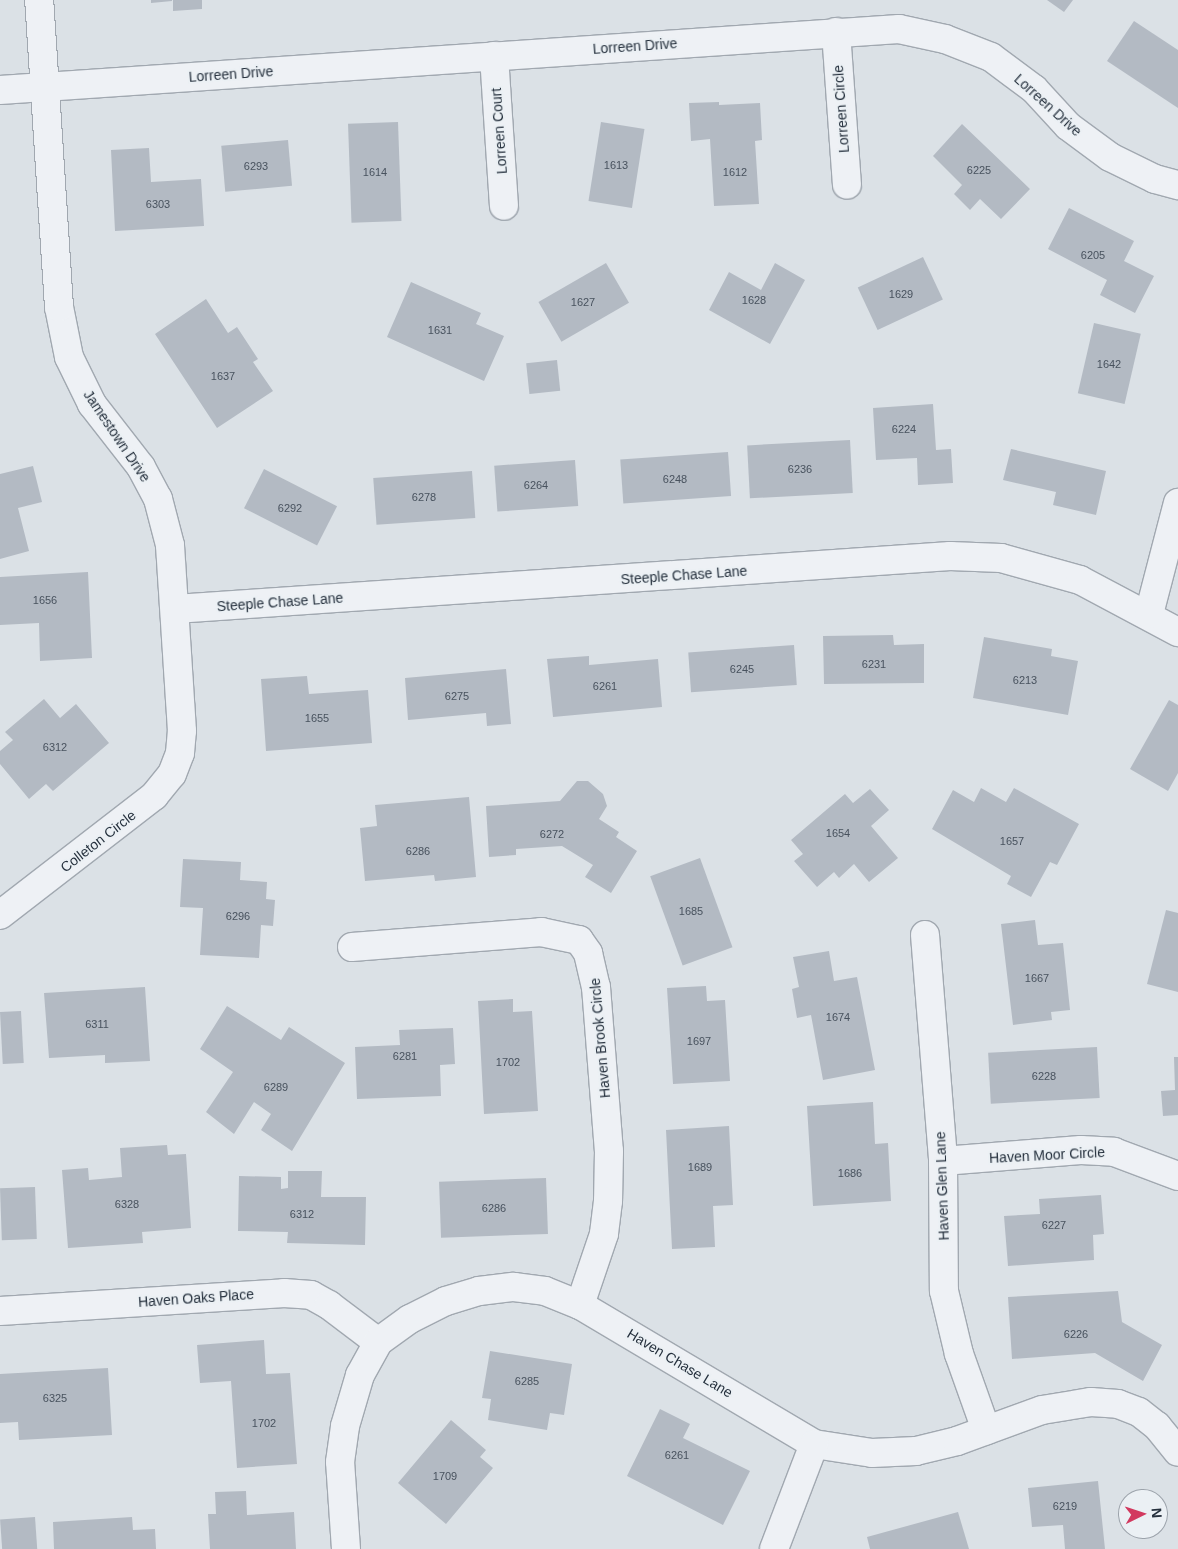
<!DOCTYPE html>
<style>
body{margin:0}
#map{position:relative;width:1178px;height:1549px;overflow:hidden;background:#dbe1e6;font-family:Helvetica,sans-serif}
div>[style]{position:absolute}
[style*='--x']{left:calc(var(--x)*1px);top:calc(var(--y)*1px);width:calc(var(--w)*1px);rotate:calc(var(--a)*1deg)}
.building>*{inset:0;background:#b3bac3;transform-origin:0 0}
.roads{filter:drop-shadow(1px 0 #a1a8b0) drop-shadow(-1px 0 #a1a8b0) drop-shadow(0 1px #a1a8b0) drop-shadow(0 -1px #a1a8b0)}
.minor>*{height:28px;margin:-14px;padding:0 14px;transform-origin:14px;border-radius:14px;background:#eef1f5}
span{translate:-50% -50%;white-space:nowrap;text-align:center;line-height:1.15;-webkit-text-stroke:4px #ebf0f4;paint-order:stroke}
.number-label{font-size:11px;color:#48525e}
.number-label span{-webkit-text-stroke-width:0}
.street-label{font-size:14px;color:#25303d}
.north{position:absolute;left:1118px;top:1489px;width:50px;height:50px;box-sizing:border-box;background:#ebf0f4;border:1px solid #9ca3ab;border-radius:50%;rotate:86deg;font-size:14px;font-weight:700;line-height:20px;text-align:center;color:#25303d}
.north::after{content:'';display:block;margin:auto;width:18px;height:22px;background:#d2395f;clip-path:polygon(50% 0,100% 100%,50% 72%,0 100%)}
</style>
<div id="map">
<div class="building">
<i style="clip-path:polygon(151px 0,172px 0,172px 1px,151px 3px)"></i>
<i style="clip-path:polygon(173px 0,202px 0,202px 9px,173px 11px)"></i>
<i style="clip-path:polygon(1047px 0,1073px 0,1064px 12px)"></i>
<i style="clip-path:polygon(1134px 21px,1178px 50px,1178px 108px,1107px 61px)"></i>
<i style="clip-path:polygon(719px 102px,719px 105px,760px 103px,762px 140px,755px 141px,759px 204px,714px 206px,710px 139px,691px 141px,689px 103px)"></i>
<i style="left:398px;top:122px;width:99px;height:50px;rotate:88deg"></i>
<i style="left:601px;top:122px;width:44px;height:80px;rotate:9deg"></i>
<i style="clip-path:polygon(962px 124px,1030px 189px,1001px 219px,980px 199px,970px 210px,954px 194px,962px 185px,933px 156px)"></i>
<i style="left:288px;top:140px;width:46px;height:67px;rotate:85deg"></i>
<i style="clip-path:polygon(149px 148px,151px 182px,201px 179px,204px 226px,115px 231px,111px 150px)"></i>
<i style="clip-path:polygon(1069px 208px,1134px 241px,1124px 261px,1154px 276px,1135px 313px,1100px 295px,1107px 280px,1048px 249px)"></i>
<i style="left:923px;top:257px;width:47px;height:72px;rotate:65deg"></i>
<i style="left:606px;top:263px;width:46px;height:78px;rotate:60deg"></i>
<i style="clip-path:polygon(775px 263px,805px 280px,770px 344px,709px 310px,729px 272px,761px 290px)"></i>
<i style="clip-path:polygon(411px 282px,481px 313px,476px 324px,504px 336px,484px 381px,387px 337px)"></i>
<i style="clip-path:polygon(206px 299px,228px 333px,237px 327px,258px 359px,253px 362px,273px 391px,217px 428px,155px 334px)"></i>
<i style="left:1094px;top:323px;width:48px;height:72px;rotate:13deg"></i>
<i style="left:557px;top:360px;width:31px;height:31px;rotate:84deg"></i>
<i style="clip-path:polygon(933px 404px,936px 450px,951px 449px,953px 483px,918px 485px,917px 458px,876px 460px,873px 408px)"></i>
<i style="left:850px;top:440px;width:53px;height:103px;rotate:87deg"></i>
<i style="clip-path:polygon(1011px 449px,1106px 471px,1096px 515px,1053px 505px,1056px 492px,1003px 480px)"></i>
<i style="left:728px;top:452px;width:44px;height:108px;rotate:86deg"></i>
<i style="left:575px;top:460px;width:46px;height:81px;rotate:86deg"></i>
<i style="clip-path:polygon(33px 466px,42px 502px,18px 508px,29px 551px,0 559px,0 474px)"></i>
<i style="left:264px;top:469px;width:82px;height:44px;rotate:27deg"></i>
<i style="left:472px;top:471px;width:47px;height:99px;rotate:86deg"></i>
<i style="clip-path:polygon(88px 572px,92px 658px,40px 661px,39px 623px,0 625px,0 577px)"></i>
<i style="clip-path:polygon(893px 635px,894px 645px,924px 644px,924px 683px,824px 684px,823px 636px)"></i>
<i style="clip-path:polygon(984px 637px,1052px 649px,1051px 656px,1078px 661px,1068px 715px,973px 698px)"></i>
<i style="left:794px;top:645px;width:40px;height:106px;rotate:86deg"></i>
<i style="clip-path:polygon(589px 656px,589px 665px,658px 659px,662px 707px,553px 717px,547px 659px)"></i>
<i style="clip-path:polygon(506px 669px,511px 724px,487px 726px,486px 713px,408px 720px,405px 678px)"></i>
<i style="clip-path:polygon(307px 676px,309px 694px,368px 690px,372px 743px,266px 751px,261px 679px)"></i>
<i style="clip-path:polygon(44px 699px,60px 718px,76px 704px,109px 743px,53px 791px,46px 784px,29px 799px,0 764px,0 751px,13px 740px,5px 732px)"></i>
<i style="clip-path:polygon(1169px 700px,1178px 705px,1178px 773px,1168px 791px,1130px 769px)"></i>
<i style="clip-path:polygon(577px 781px,588px 781px,603px 794px,607px 806px,599px 819px,619px 832px,616px 837px,637px 851px,611px 893px,585px 877px,593px 865px,562px 846px,516px 849px,516px 855px,489px 857px,486px 806px,560px 801px)"></i>
<i style="clip-path:polygon(981px 788px,1006px 802px,1014px 788px,1079px 824px,1057px 865px,1050px 862px,1031px 897px,1007px 884px,1011px 876px,932px 829px,953px 790px,974px 802px)"></i>
<i style="clip-path:polygon(870px 789px,889px 810px,871px 826px,898px 858px,869px 882px,854px 864px,839px 878px,834px 872px,817px 887px,794px 861px,803px 854px,791px 840px,845px 794px,853px 803px)"></i>
<i style="clip-path:polygon(469px 797px,476px 877px,435px 881px,434px 875px,365px 881px,360px 828px,377px 826px,375px 805px)"></i>
<i style="left:700px;top:858px;width:95px;height:53px;rotate:70deg"></i>
<i style="clip-path:polygon(183px 859px,241px 862px,240px 880px,267px 882px,266px 899px,275px 900px,273px 926px,261px 925px,259px 958px,200px 955px,203px 908px,180px 907px)"></i>
<i style="clip-path:polygon(1166px 910px,1178px 913px,1178px 992px,1147px 984px)"></i>
<i style="clip-path:polygon(1035px 920px,1038px 945px,1063px 943px,1070px 1010px,1051px 1012px,1052px 1020px,1013px 1025px,1001px 924px)"></i>
<i style="clip-path:polygon(829px 951px,834px 981px,857px 977px,875px 1070px,823px 1080px,811px 1015px,797px 1018px,792px 989px,799px 987px,793px 957px)"></i>
<i style="clip-path:polygon(706px 986px,707px 1001px,725px 1000px,730px 1081px,673px 1084px,667px 988px)"></i>
<i style="clip-path:polygon(145px 987px,150px 1061px,105px 1063px,105px 1055px,49px 1058px,44px 993px)"></i>
<i style="clip-path:polygon(513px 999px,513px 1012px,532px 1011px,538px 1111px,484px 1114px,478px 1001px)"></i>
<i style="clip-path:polygon(227px 1006px,281px 1040px,289px 1027px,345px 1063px,292px 1151px,261px 1130px,271px 1114px,254px 1102px,234px 1134px,206px 1112px,233px 1072px,200px 1049px)"></i>
<i style="left:21px;top:1011px;width:52px;height:21px;rotate:87deg"></i>
<i style="clip-path:polygon(453px 1028px,455px 1064px,440px 1065px,441px 1096px,357px 1099px,355px 1047px,400px 1045px,399px 1030px)"></i>
<i style="left:1097px;top:1047px;width:51px;height:109px;rotate:87deg"></i>
<i style="clip-path:polygon(1174px 1057px,1178px 1057px,1178px 1115px,1163px 1116px,1161px 1091px,1175px 1090px)"></i>
<i style="clip-path:polygon(873px 1102px,875px 1144px,888px 1143px,891px 1201px,813px 1206px,807px 1106px)"></i>
<i style="clip-path:polygon(729px 1126px,733px 1205px,713px 1206px,715px 1247px,672px 1249px,666px 1130px)"></i>
<i style="clip-path:polygon(167px 1145px,168px 1155px,186px 1154px,191px 1228px,142px 1232px,143px 1243px,68px 1248px,62px 1170px,88px 1168px,89px 1180px,122px 1177px,120px 1148px)"></i>
<i style="clip-path:polygon(288px 1171px,322px 1171px,321px 1197px,366px 1197px,365px 1245px,287px 1243px,288px 1232px,238px 1231px,239px 1176px,281px 1177px,281px 1189px,288px 1188px)"></i>
<i style="left:546px;top:1178px;width:56px;height:107px;rotate:88deg"></i>
<i style="left:35px;top:1187px;width:52px;height:35px;rotate:88deg"></i>
<i style="clip-path:polygon(1101px 1195px,1104px 1234px,1093px 1235px,1094px 1260px,1008px 1266px,1004px 1216px,1040px 1214px,1039px 1199px)"></i>
<i style="clip-path:polygon(1118px 1291px,1122px 1322px,1162px 1345px,1143px 1381px,1095px 1353px,1012px 1359px,1008px 1297px)"></i>
<i style="clip-path:polygon(264px 1340px,266px 1374px,290px 1373px,297px 1464px,237px 1468px,231px 1381px,200px 1383px,197px 1345px)"></i>
<i style="clip-path:polygon(490px 1351px,572px 1364px,564px 1415px,550px 1413px,547px 1430px,488px 1420px,491px 1399px,482px 1398px)"></i>
<i style="clip-path:polygon(108px 1368px,112px 1435px,19px 1440px,18px 1422px,0 1423px,0 1374px)"></i>
<i style="clip-path:polygon(660px 1409px,690px 1424px,683px 1438px,750px 1471px,723px 1525px,627px 1476px)"></i>
<i style="clip-path:polygon(451px 1420px,486px 1450px,480px 1457px,493px 1468px,446px 1524px,398px 1483px)"></i>
<i style="clip-path:polygon(1098px 1481px,1105px 1549px,1065px 1549px,1063px 1525px,1032px 1527px,1028px 1488px)"></i>
<i style="clip-path:polygon(246px 1491px,247px 1515px,294px 1512px,296px 1549px,210px 1549px,208px 1514px,216px 1514px,215px 1492px)"></i>
<i style="clip-path:polygon(958px 1512px,969px 1549px,870px 1549px,867px 1537px)"></i>
<i style="left:35px;top:1517px;width:32px;height:35px;rotate:86deg"></i>
<i style="clip-path:polygon(132px 1517px,133px 1530px,155px 1529px,156px 1549px,54px 1549px,53px 1522px)"></i>
</div>
<div class="roads">
<div class="minor">
<i style="--x:836;--y:32;--w:153;--a:85.9"></i>
<i style="--x:494;--y:56;--w:150;--a:86.2"></i>
<i style="--x:0;--y:90;--w:901;--a:-3.88"></i>
<i style="--x:899;--y:29;--w:47;--a:12.3"></i>
<i style="--x:945;--y:39;--w:49;--a:21.4"></i>
<i style="--x:991;--y:57;--w:54;--a:36.7"></i>
<i style="--x:1034;--y:89;--w:50;--a:47.4"></i>
<i style="--x:1068;--y:126;--w:52;--a:36.4"></i>
<i style="--x:1110;--y:157;--w:50;--a:26.1"></i>
<i style="--x:1155;--y:179;--w:24;--a:15"></i>
<i style="--x:175;--y:609;--w:777;--a:-3.91"></i>
<i style="--x:950;--y:556;--w:51;--a:2.2"></i>
<i style="--x:1001;--y:558;--w:82;--a:15.6"></i>
<i style="--x:1080;--y:580;--w:111;--a:28"></i>
<i style="--x:1149;--y:614;--w:115;--a:-75.4"></i>
<i style="--x:0;--y:915;--w:195;--a:-37.7"></i>
<i style="--x:154;--y:796;--w:28;--a:-51"></i>
<i style="--x:172;--y:774;--w:22;--a:-69"></i>
<i style="--x:180;--y:753;--w:22;--a:-85"></i>
<i style="--x:182;--y:731;--w:186;--a:-93.7"></i>
<i style="--x:170;--y:545;--w:48;--a:-104.6"></i>
<i style="--x:158;--y:499;--w:36;--a:-118"></i>
<i style="--x:141;--y:467;--w:80;--a:-127.9"></i>
<i style="--x:92;--y:404;--w:52;--a:-116.1"></i>
<i style="--x:69;--y:357;--w:51;--a:-101.3"></i>
<i style="--x:59;--y:307;--w:308;--a:-93.7"></i>
<i style="--x:925;--y:935;--w:227;--a:85.4"></i>
<i style="--x:943;--y:1161;--w:130;--a:89.6"></i>
<i style="--x:944;--y:1291;--w:65;--a:76.6"></i>
<i style="--x:959;--y:1354;--w:81;--a:70.4"></i>
<i style="--x:352;--y:947;--w:190;--a:-4.5"></i>
<i style="--x:541;--y:932;--w:39;--a:12"></i>
<i style="--x:579;--y:940;--w:16;--a:55"></i>
<i style="--x:588;--y:953;--w:35;--a:77"></i>
<i style="--x:596;--y:987;--w:165;--a:85.5"></i>
<i style="--x:609;--y:1151;--w:50;--a:91.1"></i>
<i style="--x:608;--y:1201;--w:33;--a:97"></i>
<i style="--x:604;--y:1234;--w:75;--a:108.7"></i>
<i style="--x:943;--y:1161;--w:138;--a:-4.6"></i>
<i style="--x:1081;--y:1150;--w:33;--a:3"></i>
<i style="--x:1114;--y:1152;--w:68;--a:20.6"></i>
<i style="--x:0;--y:1311;--w:285;--a:-3.6"></i>
<i style="--x:284;--y:1293;--w:27;--a:4"></i>
<i style="--x:311;--y:1295;--w:21;--a:29"></i>
<i style="--x:329;--y:1305;--w:61;--a:37.1"></i>
<i style="--x:346;--y:1549;--w:87;--a:-93.9"></i>
<i style="--x:340;--y:1462;--w:36;--a:-82"></i>
<i style="--x:345;--y:1426;--w:53;--a:-73.6"></i>
<i style="--x:360;--y:1375;--w:38;--a:-61"></i>
<i style="--x:378;--y:1342;--w:39;--a:-36"></i>
<i style="--x:410;--y:1319;--w:40;--a:-26.6"></i>
<i style="--x:446;--y:1301;--w:34;--a:-17"></i>
<i style="--x:479;--y:1291;--w:35;--a:-7"></i>
<i style="--x:514;--y:1287;--w:31;--a:7"></i>
<i style="--x:545;--y:1291;--w:38;--a:22"></i>
<i style="--x:580;--y:1305;--w:272;--a:30.7"></i>
<i style="--x:814;--y:1444;--w:59;--a:8.8"></i>
<i style="--x:872;--y:1453;--w:44;--a:-2.6"></i>
<i style="--x:916;--y:1451;--w:42;--a:-13.7"></i>
<i style="--x:957;--y:1441;--w:90;--a:-20"></i>
<i style="--x:1042;--y:1410;--w:50;--a:-9.3"></i>
<i style="--x:1091;--y:1402;--w:27;--a:4"></i>
<i style="--x:1118;--y:1404;--w:22;--a:21"></i>
<i style="--x:1139;--y:1412;--w:23;--a:38"></i>
<i style="--x:1157;--y:1426;--w:33;--a:51"></i>
<i style="--x:774;--y:1549;--w:112;--a:-69.1"></i>
</div>
</div>
<div class="number-label">
<span style="left:616px;top:165px">1613</span>
<span style="left:256px;top:166px">6293</span>
<span style="left:979px;top:170px">6225</span>
<span style="left:375px;top:172px">1614</span>
<span style="left:735px;top:172px">1612</span>
<span style="left:158px;top:204px">6303</span>
<span style="left:1093px;top:255px">6205</span>
<span style="left:901px;top:294px">1629</span>
<span style="left:754px;top:300px">1628</span>
<span style="left:583px;top:302px">1627</span>
<span style="left:440px;top:330px">1631</span>
<span style="left:1109px;top:364px">1642</span>
<span style="left:223px;top:376px">1637</span>
<span style="left:904px;top:429px">6224</span>
<span style="left:800px;top:469px">6236</span>
<span style="left:675px;top:479px">6248</span>
<span style="left:536px;top:485px">6264</span>
<span style="left:424px;top:497px">6278</span>
<span style="left:290px;top:508px">6292</span>
<span style="left:45px;top:600px">1656</span>
<span style="left:874px;top:664px">6231</span>
<span style="left:742px;top:669px">6245</span>
<span style="left:1025px;top:680px">6213</span>
<span style="left:605px;top:686px">6261</span>
<span style="left:457px;top:696px">6275</span>
<span style="left:317px;top:718px">1655</span>
<span style="left:55px;top:747px">6312</span>
<span style="left:838px;top:833px">1654</span>
<span style="left:552px;top:834px">6272</span>
<span style="left:1012px;top:841px">1657</span>
<span style="left:418px;top:851px">6286</span>
<span style="left:691px;top:911px">1685</span>
<span style="left:238px;top:916px">6296</span>
<span style="left:1037px;top:978px">1667</span>
<span style="left:838px;top:1017px">1674</span>
<span style="left:97px;top:1024px">6311</span>
<span style="left:699px;top:1041px">1697</span>
<span style="left:405px;top:1056px">6281</span>
<span style="left:508px;top:1062px">1702</span>
<span style="left:1044px;top:1076px">6228</span>
<span style="left:276px;top:1087px">6289</span>
<span style="left:700px;top:1167px">1689</span>
<span style="left:850px;top:1173px">1686</span>
<span style="left:127px;top:1204px">6328</span>
<span style="left:494px;top:1208px">6286</span>
<span style="left:302px;top:1214px">6312</span>
<span style="left:1054px;top:1225px">6227</span>
<span style="left:1076px;top:1334px">6226</span>
<span style="left:527px;top:1381px">6285</span>
<span style="left:55px;top:1398px">6325</span>
<span style="left:264px;top:1423px">1702</span>
<span style="left:677px;top:1455px">6261</span>
<span style="left:445px;top:1476px">1709</span>
<span style="left:1065px;top:1506px">6219</span>
</div>
<div class="street-label">
<span style="left:635px;top:46px;rotate:-4deg">Lorreen Drive</span>
<span style="left:231px;top:74px;rotate:-4deg">Lorreen Drive</span>
<span style="left:1048px;top:105px;rotate:42deg">Lorreen Drive</span>
<span style="left:841px;top:109px;rotate:-94deg">Lorreen Circle</span>
<span style="left:499px;top:131px;rotate:-94deg">Lorreen Court</span>
<span style="left:117px;top:436px;rotate:56deg">Jamestown Drive</span>
<span style="left:684px;top:575px;rotate:-4deg">Steeple Chase Lane</span>
<span style="left:280px;top:602px;rotate:-4deg">Steeple Chase Lane</span>
<span style="left:98px;top:841px;rotate:-38deg">Colleton Circle</span>
<span style="left:600px;top:1038px;rotate:-95deg">Haven Brook Circle</span>
<span style="left:1047px;top:1155px;rotate:-3deg">Haven Moor Circle</span>
<span style="left:942px;top:1186px;rotate:-92deg">Haven Glen Lane</span>
<span style="left:196px;top:1298px;rotate:-4deg">Haven Oaks Place</span>
<span style="left:680px;top:1363px;rotate:31deg">Haven Chase Lane</span>
</div>
<div class="north">N</div>
</div>
